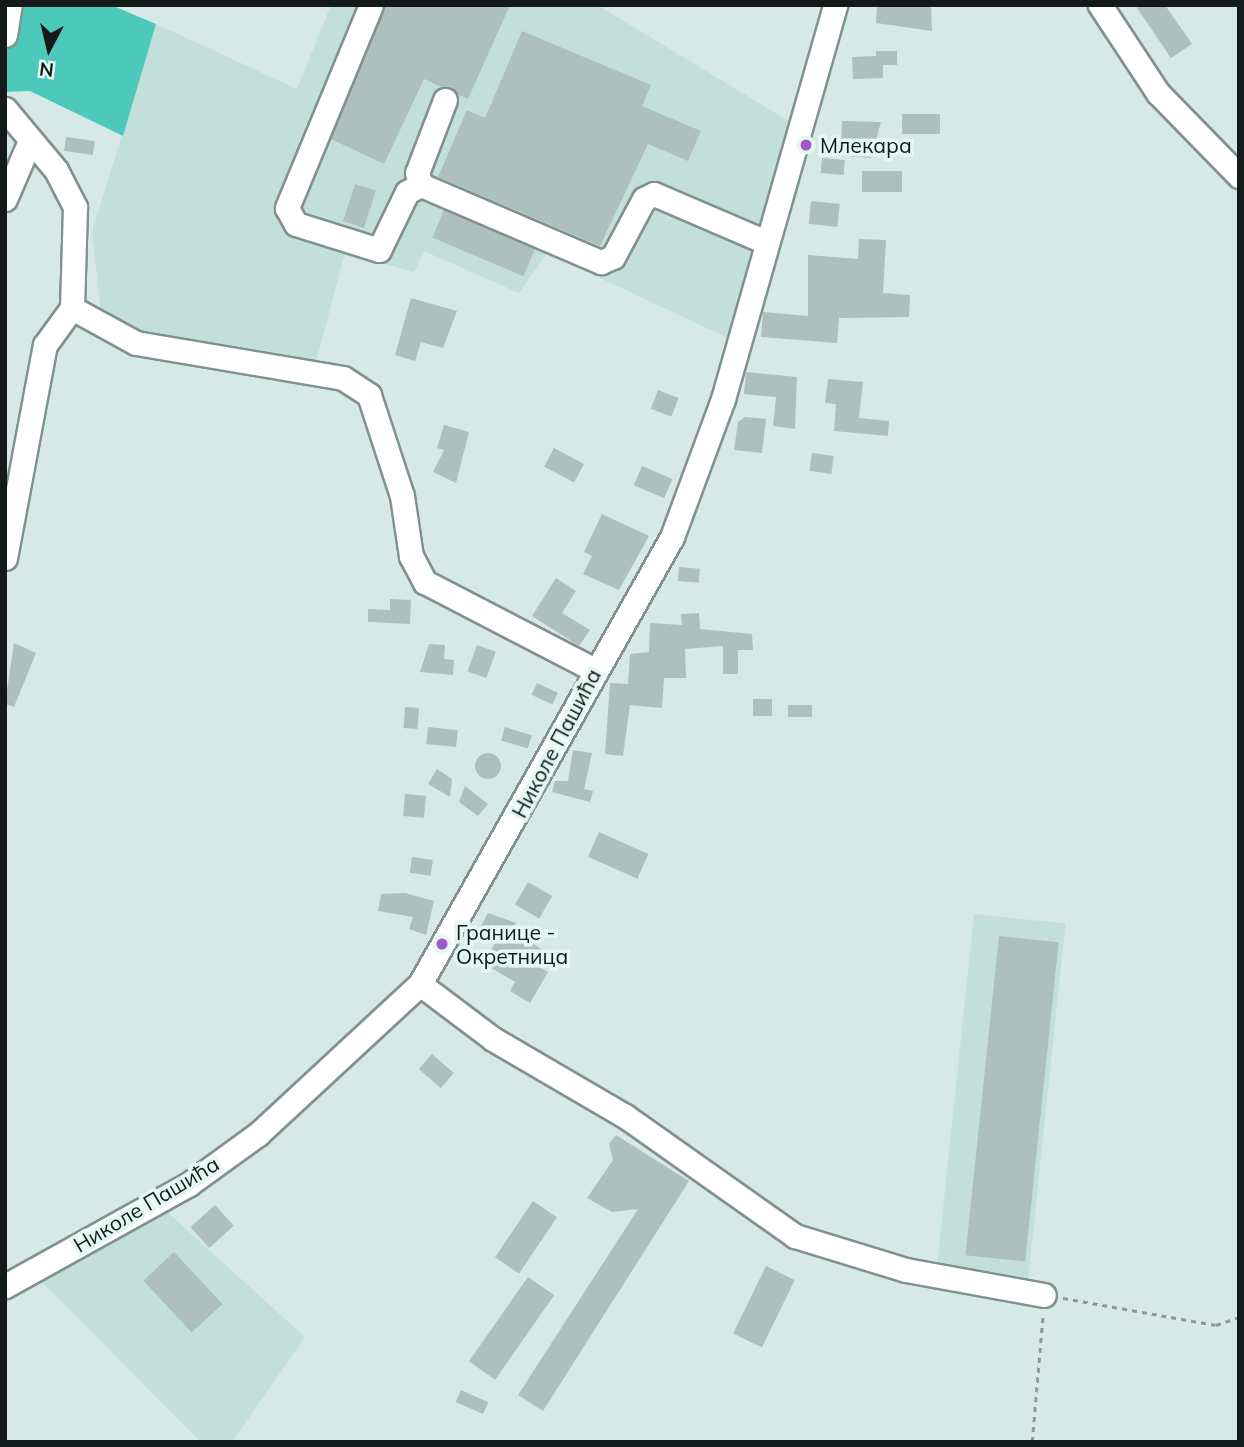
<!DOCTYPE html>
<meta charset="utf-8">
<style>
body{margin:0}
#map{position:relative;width:1244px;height:1447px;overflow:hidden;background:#d6e9e6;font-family:Mulish,sans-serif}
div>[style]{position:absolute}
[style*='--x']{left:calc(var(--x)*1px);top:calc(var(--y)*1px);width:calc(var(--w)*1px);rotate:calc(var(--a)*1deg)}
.built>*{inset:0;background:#c3dfda;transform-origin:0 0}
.forest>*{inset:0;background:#4dc9bb}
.building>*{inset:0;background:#aec0bd;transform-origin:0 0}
.round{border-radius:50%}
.path>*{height:2.5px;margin-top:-1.25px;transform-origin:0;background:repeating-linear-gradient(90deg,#8b9997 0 5px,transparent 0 10px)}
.roads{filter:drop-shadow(2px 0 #80928f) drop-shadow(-2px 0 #80928f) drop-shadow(0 2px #80928f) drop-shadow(0 -2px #80928f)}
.minor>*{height:23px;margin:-11.5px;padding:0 11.5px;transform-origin:11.5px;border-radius:11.5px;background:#fff}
.dots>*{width:19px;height:19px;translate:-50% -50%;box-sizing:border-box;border:4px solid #e3f7f3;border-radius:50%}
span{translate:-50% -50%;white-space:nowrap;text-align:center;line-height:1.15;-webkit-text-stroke:7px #e3f7f3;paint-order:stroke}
.poi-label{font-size:21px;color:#131a19}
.left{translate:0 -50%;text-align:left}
.street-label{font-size:21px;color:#131a19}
.frame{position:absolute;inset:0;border:7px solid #131a19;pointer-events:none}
.north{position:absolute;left:14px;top:14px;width:70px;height:70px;-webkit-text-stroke:5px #e3f7f3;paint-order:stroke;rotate:187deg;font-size:19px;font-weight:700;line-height:28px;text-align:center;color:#131a19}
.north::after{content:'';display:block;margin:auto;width:24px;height:32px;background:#131a19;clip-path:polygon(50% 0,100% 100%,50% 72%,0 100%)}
</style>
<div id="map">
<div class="built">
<i style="clip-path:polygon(331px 5px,597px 5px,789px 121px,730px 339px,547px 253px,519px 293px,424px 251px,414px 272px,345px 253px,315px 365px,102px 322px,92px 232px,156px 24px,297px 89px)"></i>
<i style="left:974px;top:914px;width:92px;height:360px;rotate:6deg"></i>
<i style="clip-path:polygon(164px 1209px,305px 1337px,232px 1442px,201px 1442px,37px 1277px)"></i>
</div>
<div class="forest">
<i style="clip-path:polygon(5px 5px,111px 5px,156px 24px,123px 136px,30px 91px,5px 92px)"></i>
</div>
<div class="building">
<i style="clip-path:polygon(385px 5px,510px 5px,468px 99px,424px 79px,384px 164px,331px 139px)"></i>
<i style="clip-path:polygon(877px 5px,931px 5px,932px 31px,876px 23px)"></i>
<i style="clip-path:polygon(1135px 5px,1165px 5px,1192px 44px,1171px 58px)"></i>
<i style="clip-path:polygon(522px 31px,651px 85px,642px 106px,701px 131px,688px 161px,648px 144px,600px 246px,438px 177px,467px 110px,485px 118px)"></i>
<i style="clip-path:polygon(876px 51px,897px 51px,897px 65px,883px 65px,883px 78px,853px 79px,852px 57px,876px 56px)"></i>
<i style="left:940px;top:114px;width:20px;height:38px;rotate:90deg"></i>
<i style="clip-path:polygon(842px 121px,881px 122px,871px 158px,841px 156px)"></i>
<i style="left:66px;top:137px;width:29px;height:14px;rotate:8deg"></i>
<i style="left:822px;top:158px;width:23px;height:15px;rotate:5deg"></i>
<i style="left:902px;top:171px;width:21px;height:40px;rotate:90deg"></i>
<i style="left:355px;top:184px;width:22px;height:39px;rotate:18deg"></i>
<i style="left:811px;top:201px;width:29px;height:23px;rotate:6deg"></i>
<i style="left:444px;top:210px;width:99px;height:30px;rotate:23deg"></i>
<i style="clip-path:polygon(859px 239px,886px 240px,883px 293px,910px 295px,909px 317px,839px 318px,837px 343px,761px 337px,763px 312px,808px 316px,808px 255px,858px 259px)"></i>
<i style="clip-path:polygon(411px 298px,457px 311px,443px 348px,421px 342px,415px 361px,395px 355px)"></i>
<i style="clip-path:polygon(746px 372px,797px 377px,795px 429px,773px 426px,776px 397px,744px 394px)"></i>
<i style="clip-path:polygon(828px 379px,863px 382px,859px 418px,889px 421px,888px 436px,834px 431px,836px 404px,825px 403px)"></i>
<i style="left:658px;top:390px;width:22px;height:20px;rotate:21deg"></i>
<i style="clip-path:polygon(745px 417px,766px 419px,762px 453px,734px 450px,738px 422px)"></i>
<i style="clip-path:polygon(444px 425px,469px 432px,456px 483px,433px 472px,444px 450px,437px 448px)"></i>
<i style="left:554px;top:448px;width:34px;height:21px;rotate:28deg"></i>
<i style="left:812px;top:453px;width:22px;height:18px;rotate:8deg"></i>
<i style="left:642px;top:466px;width:33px;height:21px;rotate:23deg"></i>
<i style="clip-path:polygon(602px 514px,649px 536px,619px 590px,583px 574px,592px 556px,584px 552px)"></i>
<i style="left:679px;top:567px;width:21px;height:14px;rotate:5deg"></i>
<i style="clip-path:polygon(556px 578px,576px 591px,562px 613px,590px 630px,579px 646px,532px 616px)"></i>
<i style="clip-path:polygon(390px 599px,411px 600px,410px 624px,368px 622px,368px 609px,390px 610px)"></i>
<i style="clip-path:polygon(699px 613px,700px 629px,752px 634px,753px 650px,738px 650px,738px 674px,723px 674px,723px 646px,685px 649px,686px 678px,664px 678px,662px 708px,630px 705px,623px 756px,605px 754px,610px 683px,628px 684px,630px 654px,649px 652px,650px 623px,682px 625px,681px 614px)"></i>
<i style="clip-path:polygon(14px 643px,36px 653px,14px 707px,5px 704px)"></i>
<i style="clip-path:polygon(429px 644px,445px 645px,444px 659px,454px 660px,453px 675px,420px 672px)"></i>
<i style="left:477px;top:645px;width:20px;height:28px;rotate:20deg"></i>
<i style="left:537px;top:683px;width:23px;height:13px;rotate:25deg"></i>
<i style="left:753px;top:699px;width:19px;height:17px"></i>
<i style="left:788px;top:705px;width:24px;height:12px"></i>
<i style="left:405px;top:707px;width:14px;height:21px;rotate:4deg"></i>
<i style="left:428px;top:727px;width:30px;height:17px;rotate:6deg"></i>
<i style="left:505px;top:727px;width:28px;height:14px;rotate:17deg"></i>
<i style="clip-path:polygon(573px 750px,592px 753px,584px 789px,593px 791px,590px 802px,552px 792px,555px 781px,568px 781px)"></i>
<i class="round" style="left:475px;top:753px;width:26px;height:26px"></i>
<i style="clip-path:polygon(437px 769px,452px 779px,450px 797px,428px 784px)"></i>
<i style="clip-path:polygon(465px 786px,488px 804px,478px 816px,459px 802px)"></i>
<i style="left:405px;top:794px;width:21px;height:22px;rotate:5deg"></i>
<i style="left:599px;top:832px;width:54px;height:27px;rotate:24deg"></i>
<i style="left:412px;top:857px;width:21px;height:16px;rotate:8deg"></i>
<i style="left:528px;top:882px;width:28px;height:26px;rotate:30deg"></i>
<i style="clip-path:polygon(405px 893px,434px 901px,426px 935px,409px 929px,413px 917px,378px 911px,381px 894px)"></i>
<i style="clip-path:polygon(488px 913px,516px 923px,511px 931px,543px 950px,534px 964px,548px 972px,530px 1003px,510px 991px,515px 982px,483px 963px,499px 937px,481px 926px)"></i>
<i style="left:999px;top:936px;width:60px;height:321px;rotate:6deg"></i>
<i style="left:432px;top:1054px;width:29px;height:20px;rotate:41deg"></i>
<i style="clip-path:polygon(616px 1135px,689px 1181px,543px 1411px,518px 1395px,638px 1209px,612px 1212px,587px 1198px,613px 1160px,609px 1144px)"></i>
<i style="left:533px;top:1201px;width:29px;height:68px;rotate:34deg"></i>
<i style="left:215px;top:1205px;width:28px;height:33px;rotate:48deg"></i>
<i style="left:174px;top:1252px;width:71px;height:42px;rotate:47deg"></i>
<i style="left:766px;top:1266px;width:32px;height:75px;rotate:26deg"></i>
<i style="left:528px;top:1277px;width:32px;height:103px;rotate:35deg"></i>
<i style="left:461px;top:1390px;width:30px;height:13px;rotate:24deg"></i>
</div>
<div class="path">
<i style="--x:1063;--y:1298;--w:155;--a:10"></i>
<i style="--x:1216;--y:1325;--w:24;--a:-19"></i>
<i style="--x:1032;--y:1442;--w:128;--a:-85.1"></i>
</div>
<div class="roads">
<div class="minor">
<i style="--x:371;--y:5;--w:220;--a:112.5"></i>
<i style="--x:287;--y:208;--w:18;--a:61"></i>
<i style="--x:296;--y:224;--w:87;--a:17.4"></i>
<i style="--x:379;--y:250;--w:64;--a:-64.2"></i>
<i style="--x:407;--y:192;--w:16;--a:-27"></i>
<i style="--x:1100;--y:5;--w:105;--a:56.6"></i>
<i style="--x:1158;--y:93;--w:116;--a:45.7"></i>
<i style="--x:5;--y:35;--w:30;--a:-81"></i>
<i style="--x:445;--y:100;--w:78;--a:111"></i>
<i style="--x:417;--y:173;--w:13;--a:72"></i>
<i style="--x:421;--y:185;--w:196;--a:23.2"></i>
<i style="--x:601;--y:262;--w:13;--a:-23"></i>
<i style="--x:613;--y:257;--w:66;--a:-61.9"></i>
<i style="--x:644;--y:199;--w:11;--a:-27"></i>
<i style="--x:654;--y:194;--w:122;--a:23.2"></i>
<i style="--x:5;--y:109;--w:80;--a:50.1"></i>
<i style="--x:56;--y:170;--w:42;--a:62.8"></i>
<i style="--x:75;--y:207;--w:101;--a:91.7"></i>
<i style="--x:72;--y:308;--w:73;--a:28.7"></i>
<i style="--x:136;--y:343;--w:210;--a:9.6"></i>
<i style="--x:343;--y:378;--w:31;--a:33"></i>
<i style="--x:369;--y:395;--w:106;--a:71.9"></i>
<i style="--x:402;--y:496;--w:61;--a:81.5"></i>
<i style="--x:411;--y:556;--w:30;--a:62"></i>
<i style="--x:425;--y:582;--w:191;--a:27.4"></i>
<i style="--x:5;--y:199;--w:63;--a:-66.7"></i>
<i style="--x:5;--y:558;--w:217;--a:-79.4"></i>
<i style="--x:45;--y:345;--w:46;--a:-53.9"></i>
<i style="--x:420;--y:984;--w:91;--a:37"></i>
<i style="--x:493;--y:1039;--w:153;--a:30.3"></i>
<i style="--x:625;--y:1116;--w:208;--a:35.2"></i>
<i style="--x:795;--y:1236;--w:116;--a:17"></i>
<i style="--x:906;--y:1270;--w:140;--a:10.3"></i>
<i style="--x:5;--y:1286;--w:210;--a:-29"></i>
<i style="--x:189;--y:1184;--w:85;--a:-35.9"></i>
<i style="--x:258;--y:1134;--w:221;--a:-42.8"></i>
<i style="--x:420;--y:984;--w:513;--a:-60.59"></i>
<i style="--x:672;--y:537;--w:147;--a:-69.7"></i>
<i style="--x:723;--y:399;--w:410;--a:-74.1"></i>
</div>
</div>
<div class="dots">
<i style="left:806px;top:145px;background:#a455c7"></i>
<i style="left:442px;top:944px;background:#a455c7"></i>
</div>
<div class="poi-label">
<span class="left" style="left:820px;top:145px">Млекара</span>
<span class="left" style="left:456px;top:944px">Границе -<br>Окретница</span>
</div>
<div class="street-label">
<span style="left:556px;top:743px;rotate:-62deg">Николе Пашића</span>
<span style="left:146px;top:1204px;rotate:-31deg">Николе Пашића</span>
</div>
<div class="frame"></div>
<div class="north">N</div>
</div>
